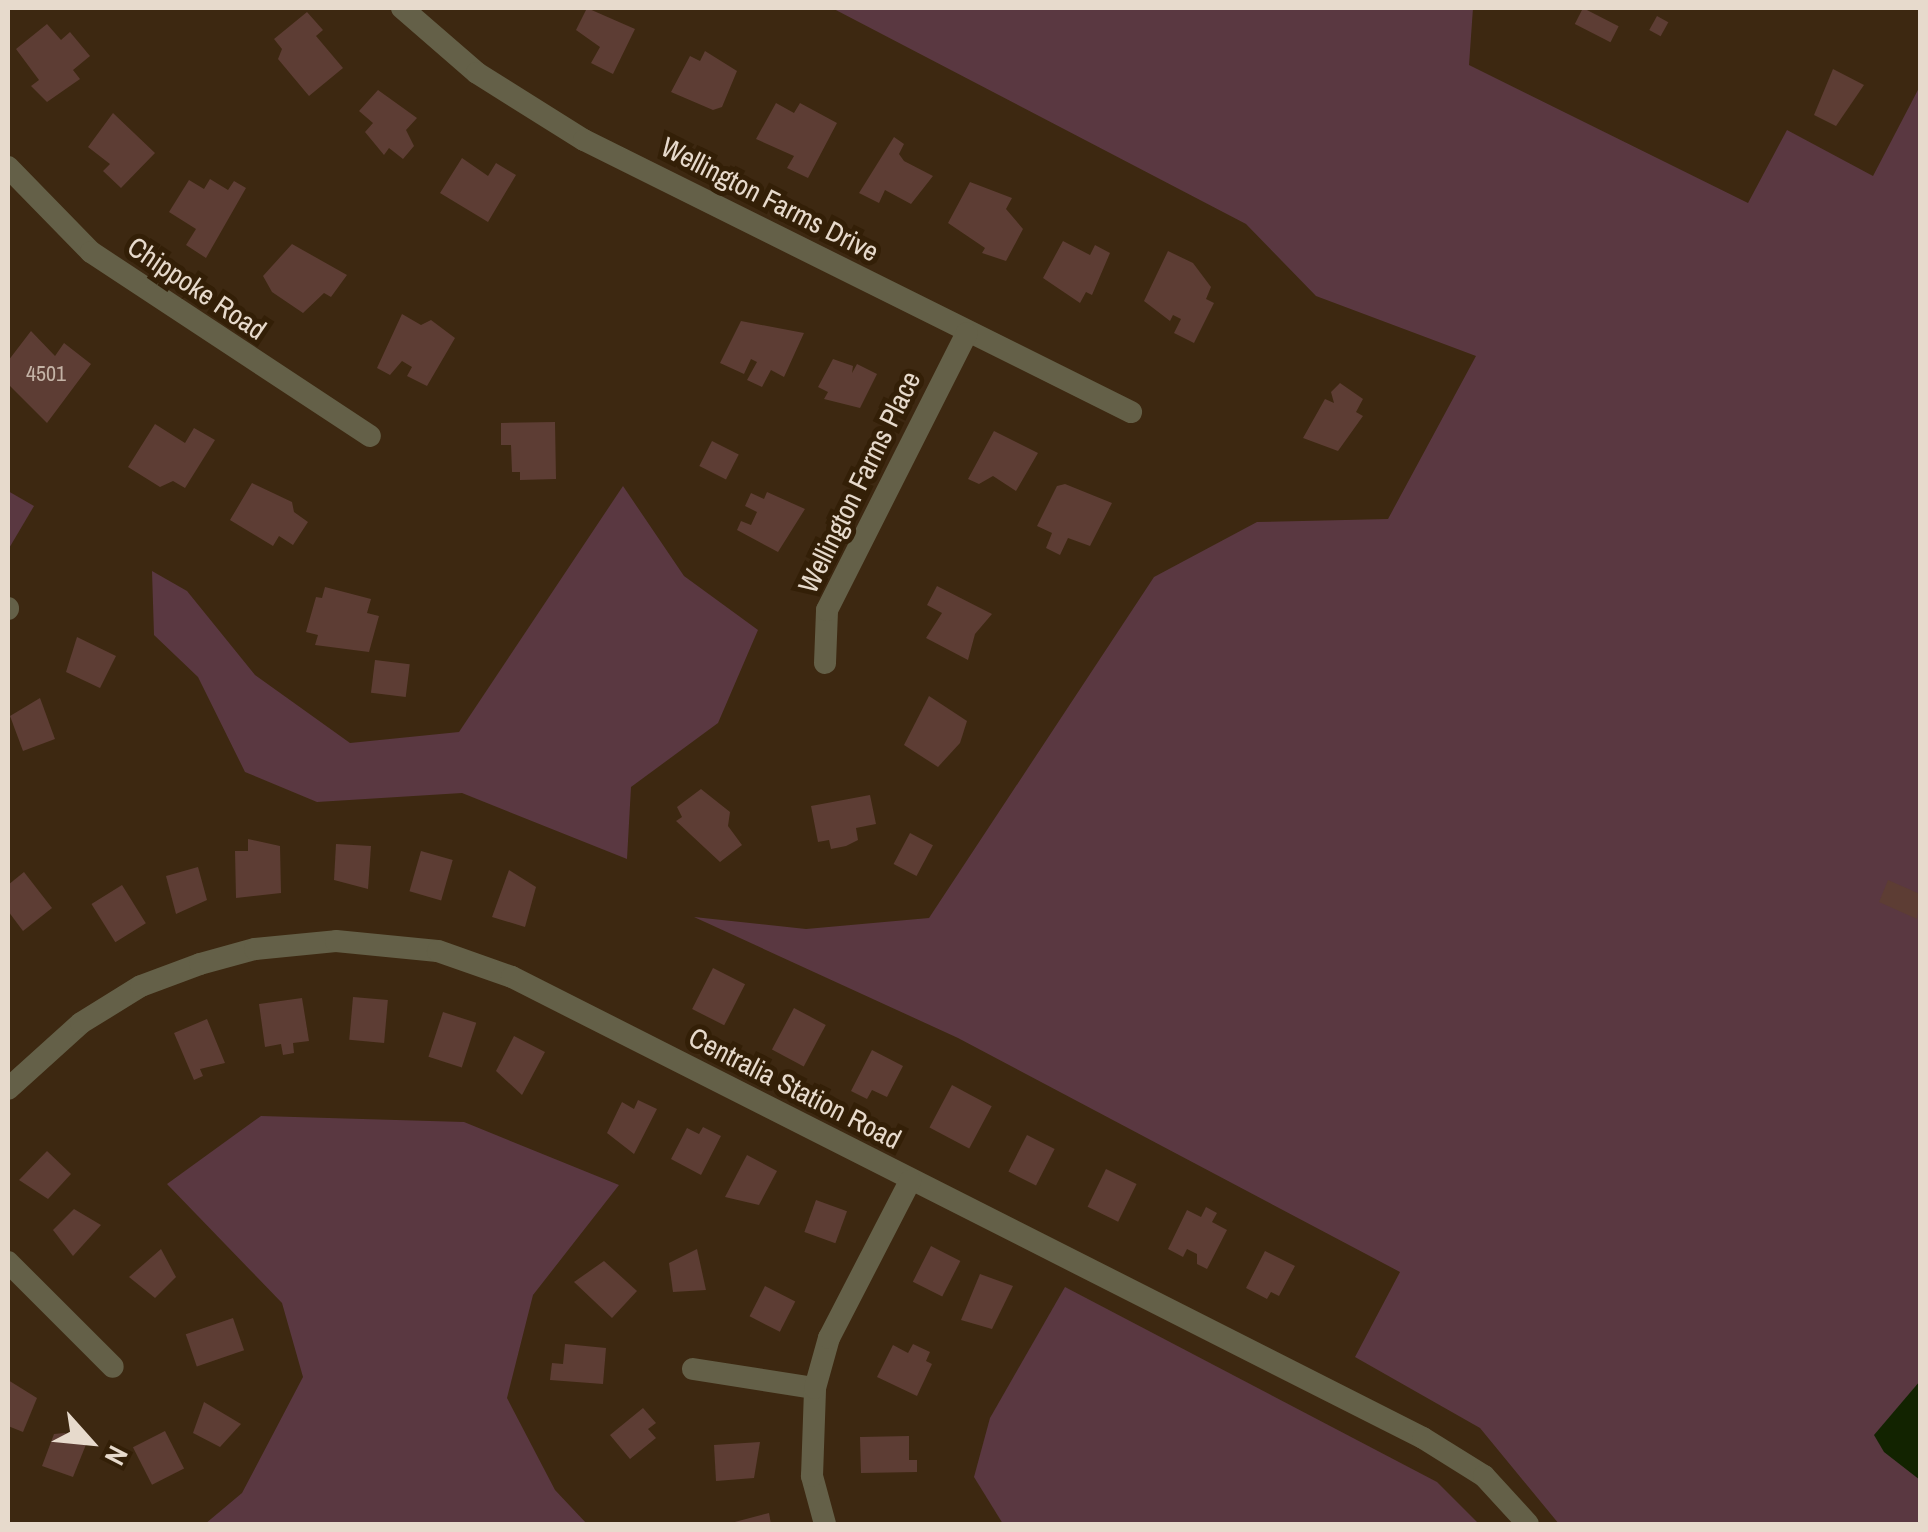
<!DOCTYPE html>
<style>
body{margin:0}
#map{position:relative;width:1928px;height:1532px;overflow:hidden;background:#3d2811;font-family:"Archivo Narrow",sans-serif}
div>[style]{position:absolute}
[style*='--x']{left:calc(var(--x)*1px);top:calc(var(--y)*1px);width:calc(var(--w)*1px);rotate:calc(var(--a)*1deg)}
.green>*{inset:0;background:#5a3841}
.water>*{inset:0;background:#122300}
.building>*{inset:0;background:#5d3d34;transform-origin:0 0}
.minor>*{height:22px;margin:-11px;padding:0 11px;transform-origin:11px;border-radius:11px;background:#646048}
span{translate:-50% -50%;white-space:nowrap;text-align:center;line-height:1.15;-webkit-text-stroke:10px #331f07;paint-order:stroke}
.number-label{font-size:22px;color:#c4b3a6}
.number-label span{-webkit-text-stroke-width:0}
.street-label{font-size:28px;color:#e7dacc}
.frame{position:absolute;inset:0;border:10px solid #e7dacc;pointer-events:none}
.north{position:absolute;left:40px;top:1392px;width:100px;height:100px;-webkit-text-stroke:8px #331f07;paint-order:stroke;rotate:117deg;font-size:28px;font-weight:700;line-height:40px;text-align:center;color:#e7dacc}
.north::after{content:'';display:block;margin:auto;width:35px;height:45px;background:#e7dacc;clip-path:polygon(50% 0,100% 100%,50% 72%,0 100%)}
</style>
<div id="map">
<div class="green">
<i style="clip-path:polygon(832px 8px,1473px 8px,1469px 65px,1748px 203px,1787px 130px,1873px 176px,1920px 86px,1920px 1524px,1559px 1524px,1480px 1428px,1355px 1357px,1400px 1272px,958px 1038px,694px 917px,806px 929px,929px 918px,1154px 577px,1257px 522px,1388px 519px,1476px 356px,1316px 296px,1246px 224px)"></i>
<i style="clip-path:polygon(623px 486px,684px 576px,758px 630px,718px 723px,631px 787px,627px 859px,462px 793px,317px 802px,245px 772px,198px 677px,154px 635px,152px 571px,187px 591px,255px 675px,350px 743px,459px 732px)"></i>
<i style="clip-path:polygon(8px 491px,34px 506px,8px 550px)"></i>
<i style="clip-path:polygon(261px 1116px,464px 1122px,619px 1185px,533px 1295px,507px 1398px,555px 1490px,587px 1524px,205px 1524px,242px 1493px,303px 1377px,282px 1303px,167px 1184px)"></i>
<i style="clip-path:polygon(1065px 1287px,1437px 1482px,1479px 1524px,1003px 1524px,974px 1477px,990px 1418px)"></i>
</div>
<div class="water">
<i style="clip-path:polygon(1920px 1381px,1920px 1480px,1884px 1452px,1874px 1435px)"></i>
</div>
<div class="building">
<i style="clip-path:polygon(587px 8px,635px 29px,613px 74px,591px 63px,600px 47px,576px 30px)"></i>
<i style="left:1583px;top:8px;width:40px;height:18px;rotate:27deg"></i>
<i style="clip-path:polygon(307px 12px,323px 30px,316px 36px,343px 68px,309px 96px,278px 59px,282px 49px,274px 39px)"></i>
<i style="left:1657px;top:16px;width:13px;height:16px;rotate:29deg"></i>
<i style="clip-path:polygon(47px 24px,61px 40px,70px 32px,90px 56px,73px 70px,80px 79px,47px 102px,31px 86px,39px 80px,16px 49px)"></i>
<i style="clip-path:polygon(705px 51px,737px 71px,722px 107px,713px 110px,671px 92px,690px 56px,700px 61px)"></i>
<i style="clip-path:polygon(1833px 69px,1864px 85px,1836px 126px,1814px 115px)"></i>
<i style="clip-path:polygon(378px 90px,417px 118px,406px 130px,414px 146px,403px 159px,389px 148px,384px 155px,365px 132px,373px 123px,359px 111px)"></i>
<i style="clip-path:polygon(776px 103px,794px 113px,800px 103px,837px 123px,808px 178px,787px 168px,794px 156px,756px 139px)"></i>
<i style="clip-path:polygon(113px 113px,155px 153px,121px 188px,103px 171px,110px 164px,88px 147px)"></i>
<i style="clip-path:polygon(894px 137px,904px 144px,899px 154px,904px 161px,933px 176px,911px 204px,885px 190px,879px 203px,859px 193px)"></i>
<i style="clip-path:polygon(462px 158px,488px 176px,496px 163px,516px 175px,488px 222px,440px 193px)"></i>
<i style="clip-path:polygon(210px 179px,228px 190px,234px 181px,246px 188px,206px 258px,186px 245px,196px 229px,169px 212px,189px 180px,204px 189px)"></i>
<i style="clip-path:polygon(970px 182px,1012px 198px,1006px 209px,1023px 229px,1006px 261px,982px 253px,985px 248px,948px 223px)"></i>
<i style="clip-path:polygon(1063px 241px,1090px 255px,1095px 245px,1110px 253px,1092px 295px,1086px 292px,1080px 303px,1043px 278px)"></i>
<i style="clip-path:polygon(292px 244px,347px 275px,331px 297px,324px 293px,303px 313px,272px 292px,263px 276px)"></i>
<i style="clip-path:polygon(1168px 251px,1193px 263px,1211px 287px,1206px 299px,1214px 303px,1194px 343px,1174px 333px,1181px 319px,1173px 315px,1170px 321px,1144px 301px)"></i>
<i style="clip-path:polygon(402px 314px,421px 325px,431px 320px,455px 338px,427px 386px,407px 376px,412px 367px,402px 361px,390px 375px,377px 368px)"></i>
<i style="clip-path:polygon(741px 321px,804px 333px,784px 377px,771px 370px,762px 387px,747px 380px,757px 362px,751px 359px,744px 374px,720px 363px)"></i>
<i style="clip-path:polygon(31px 331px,55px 356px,64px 343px,91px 364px,47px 423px,8px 384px,8px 361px)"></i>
<i style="clip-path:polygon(833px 359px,853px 366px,852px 373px,857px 364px,877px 374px,860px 408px,824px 399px,828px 392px,818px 387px)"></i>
<i style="clip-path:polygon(1340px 383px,1363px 399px,1356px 412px,1363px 416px,1338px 451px,1303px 438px,1325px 399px,1334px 403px,1331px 392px)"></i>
<i style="clip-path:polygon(555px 422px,556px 479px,520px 480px,520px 472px,512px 472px,511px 445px,501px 445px,501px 423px)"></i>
<i style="clip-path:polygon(155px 424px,185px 443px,194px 428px,215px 440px,185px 488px,173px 481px,160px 487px,128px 467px)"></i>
<i style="clip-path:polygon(994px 431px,1038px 453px,1016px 491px,993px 476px,979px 484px,968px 479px)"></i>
<i style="left:712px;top:441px;width:30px;height:28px;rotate:27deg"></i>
<i style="clip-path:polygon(252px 483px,292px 502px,294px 512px,308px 522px,293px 545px,279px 536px,273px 546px,230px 520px)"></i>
<i style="clip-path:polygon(1065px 484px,1112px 503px,1090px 546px,1068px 538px,1060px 555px,1046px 548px,1052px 533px,1037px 526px,1057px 486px)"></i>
<i style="clip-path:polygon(767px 492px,805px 509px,778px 552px,737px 530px,741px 521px,751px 525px,757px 512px,745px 506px,751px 493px,764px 499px)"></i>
<i style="clip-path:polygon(937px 586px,992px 614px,975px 634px,968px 660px,926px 638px,942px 613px,927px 605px)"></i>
<i style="clip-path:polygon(325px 587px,371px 599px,367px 613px,379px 616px,369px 652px,315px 645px,318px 635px,306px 632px,316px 597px,322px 598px)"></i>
<i style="clip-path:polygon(77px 637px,116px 656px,100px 688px,66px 672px)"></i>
<i style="left:375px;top:660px;width:35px;height:33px;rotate:7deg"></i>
<i style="clip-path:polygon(929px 696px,967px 721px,960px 743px,938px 767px,904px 745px)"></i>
<i style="clip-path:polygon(40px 698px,55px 739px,23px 751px,10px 716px)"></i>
<i style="clip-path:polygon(701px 789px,730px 812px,728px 826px,742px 845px,720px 862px,676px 821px,682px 817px,677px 807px)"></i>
<i style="clip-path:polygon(870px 795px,876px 824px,856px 828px,858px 840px,846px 846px,831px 849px,829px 840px,818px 842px,811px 806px)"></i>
<i style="left:910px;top:833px;width:26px;height:35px;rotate:28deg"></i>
<i style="clip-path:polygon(248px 839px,280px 846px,281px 893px,236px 898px,235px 851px,248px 851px)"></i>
<i style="clip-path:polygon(336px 844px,371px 846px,368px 889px,334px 880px)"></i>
<i style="left:421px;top:851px;width:33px;height:42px;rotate:16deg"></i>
<i style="clip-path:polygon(198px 867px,207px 900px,176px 914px,166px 876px)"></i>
<i style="clip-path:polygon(509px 870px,536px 887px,525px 927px,492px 917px)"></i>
<i style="clip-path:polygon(24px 872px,52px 908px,23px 931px,8px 911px,8px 885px)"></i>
<i style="clip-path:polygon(1888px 880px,1920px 894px,1917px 919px,1879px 902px)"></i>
<i style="left:122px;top:885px;width:45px;height:36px;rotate:58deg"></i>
<i style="left:713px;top:968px;width:36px;height:46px;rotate:27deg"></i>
<i style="left:353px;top:997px;width:35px;height:43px;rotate:5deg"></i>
<i style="clip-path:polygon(302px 998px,309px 1041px,293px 1043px,294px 1053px,283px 1055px,281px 1044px,265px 1047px,259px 1004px)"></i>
<i style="left:794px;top:1008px;width:36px;height:47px;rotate:28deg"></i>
<i style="left:443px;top:1012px;width:35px;height:47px;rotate:18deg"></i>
<i style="clip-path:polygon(207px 1019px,225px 1063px,200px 1069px,203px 1076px,194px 1080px,174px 1033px)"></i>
<i style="clip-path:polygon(514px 1036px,545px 1052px,522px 1095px,496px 1071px)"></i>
<i style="clip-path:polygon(872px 1050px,903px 1066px,887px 1097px,872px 1090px,867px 1099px,851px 1091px)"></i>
<i style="left:952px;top:1085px;width:45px;height:48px;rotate:28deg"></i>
<i style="clip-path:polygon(638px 1100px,657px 1109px,634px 1154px,607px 1133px,622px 1102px,634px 1109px)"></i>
<i style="clip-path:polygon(703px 1127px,721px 1136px,701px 1175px,671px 1159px,687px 1128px,699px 1134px)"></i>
<i style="left:1027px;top:1135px;width:31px;height:41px;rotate:27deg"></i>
<i style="clip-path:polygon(47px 1151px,71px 1174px,48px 1199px,19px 1180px)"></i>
<i style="clip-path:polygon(747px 1155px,777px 1171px,759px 1205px,725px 1197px)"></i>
<i style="left:1106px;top:1169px;width:34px;height:42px;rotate:26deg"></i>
<i style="left:816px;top:1200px;width:33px;height:34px;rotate:20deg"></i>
<i style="clip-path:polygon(1206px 1207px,1217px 1213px,1212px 1222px,1227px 1230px,1207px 1269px,1197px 1264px,1197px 1254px,1187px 1249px,1183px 1257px,1168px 1249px,1187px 1210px,1201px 1217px)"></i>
<i style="clip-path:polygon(74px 1209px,101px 1225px,73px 1256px,53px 1230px)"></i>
<i style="left:931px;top:1246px;width:33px;height:40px;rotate:27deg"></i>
<i style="clip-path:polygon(161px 1249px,176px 1277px,155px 1298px,129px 1277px)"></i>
<i style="clip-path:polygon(697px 1249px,706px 1290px,673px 1292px,669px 1263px)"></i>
<i style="clip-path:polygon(1265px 1251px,1295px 1266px,1279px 1296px,1271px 1292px,1267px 1299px,1246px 1288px)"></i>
<i style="clip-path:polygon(604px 1261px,637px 1291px,612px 1318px,574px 1282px)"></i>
<i style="clip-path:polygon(980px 1274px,1013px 1286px,992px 1329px,961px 1320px)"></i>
<i style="left:765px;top:1286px;width:34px;height:34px;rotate:27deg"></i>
<i style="left:233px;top:1318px;width:34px;height:50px;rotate:71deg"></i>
<i style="clip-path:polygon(565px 1344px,606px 1348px,603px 1384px,550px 1380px,552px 1363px,563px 1364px)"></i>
<i style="clip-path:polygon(913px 1344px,930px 1352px,926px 1361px,932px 1364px,917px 1396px,877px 1377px,893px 1345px,908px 1353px)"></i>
<i style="clip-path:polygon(8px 1380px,37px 1398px,23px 1432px,8px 1426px)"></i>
<i style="clip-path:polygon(204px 1402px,241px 1424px,220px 1447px,193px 1433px)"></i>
<i style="clip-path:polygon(643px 1408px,656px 1423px,648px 1429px,656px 1438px,630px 1459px,610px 1435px)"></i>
<i style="left:165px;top:1431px;width:42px;height:36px;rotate:63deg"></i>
<i style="clip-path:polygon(65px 1433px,87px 1442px,73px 1477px,42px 1466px,54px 1434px)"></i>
<i style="clip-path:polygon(909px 1436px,909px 1460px,917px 1460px,917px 1472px,861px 1473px,860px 1437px)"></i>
<i style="clip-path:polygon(760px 1442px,754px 1478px,716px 1481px,714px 1445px)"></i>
<i style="clip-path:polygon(769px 1513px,771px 1524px,731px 1524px,731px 1523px)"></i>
</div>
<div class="minor">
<i style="--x:402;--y:8;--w:99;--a:40.9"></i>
<i style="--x:477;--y:73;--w:126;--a:32.1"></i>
<i style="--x:584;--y:140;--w:611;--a:26.44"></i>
<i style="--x:8;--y:167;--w:119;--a:45.7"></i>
<i style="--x:91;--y:252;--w:334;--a:33.4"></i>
<i style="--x:8;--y:609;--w:1;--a:-90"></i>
<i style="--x:825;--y:663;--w:53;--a:-87.8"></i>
<i style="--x:827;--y:610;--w:310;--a:-63.2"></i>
<i style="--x:8;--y:1089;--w:98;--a:-42.1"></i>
<i style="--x:81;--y:1023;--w:70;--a:-31.7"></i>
<i style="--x:141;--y:986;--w:63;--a:-20.4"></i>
<i style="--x:200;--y:964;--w:57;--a:-15.3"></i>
<i style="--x:255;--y:949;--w:81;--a:-5.6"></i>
<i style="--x:336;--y:941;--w:102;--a:5.6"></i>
<i style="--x:438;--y:951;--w:78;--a:19.4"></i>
<i style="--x:512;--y:977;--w:1021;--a:26.84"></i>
<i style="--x:1423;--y:1438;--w:72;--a:31.9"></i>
<i style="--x:1484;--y:1476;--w:65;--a:47.5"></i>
<i style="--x:8;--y:1262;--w:148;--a:45"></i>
<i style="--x:693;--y:1369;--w:123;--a:8.9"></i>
<i style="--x:825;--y:1524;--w:50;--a:-105.2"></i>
<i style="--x:812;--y:1476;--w:88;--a:-88"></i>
<i style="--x:815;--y:1388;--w:52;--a:-74.4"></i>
<i style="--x:829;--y:1338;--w:177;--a:-62.7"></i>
</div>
<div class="number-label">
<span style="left:46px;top:374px">4501</span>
</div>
<div class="street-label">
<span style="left:770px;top:199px;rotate:27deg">Wellington Farms Drive</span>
<span style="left:197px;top:288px;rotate:34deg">Chippoke Road</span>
<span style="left:859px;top:482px;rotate:-64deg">Wellington Farms Place</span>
<span style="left:795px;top:1088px;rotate:27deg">Centralia Station Road</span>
</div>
<div class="frame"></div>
<div class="north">N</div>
</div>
